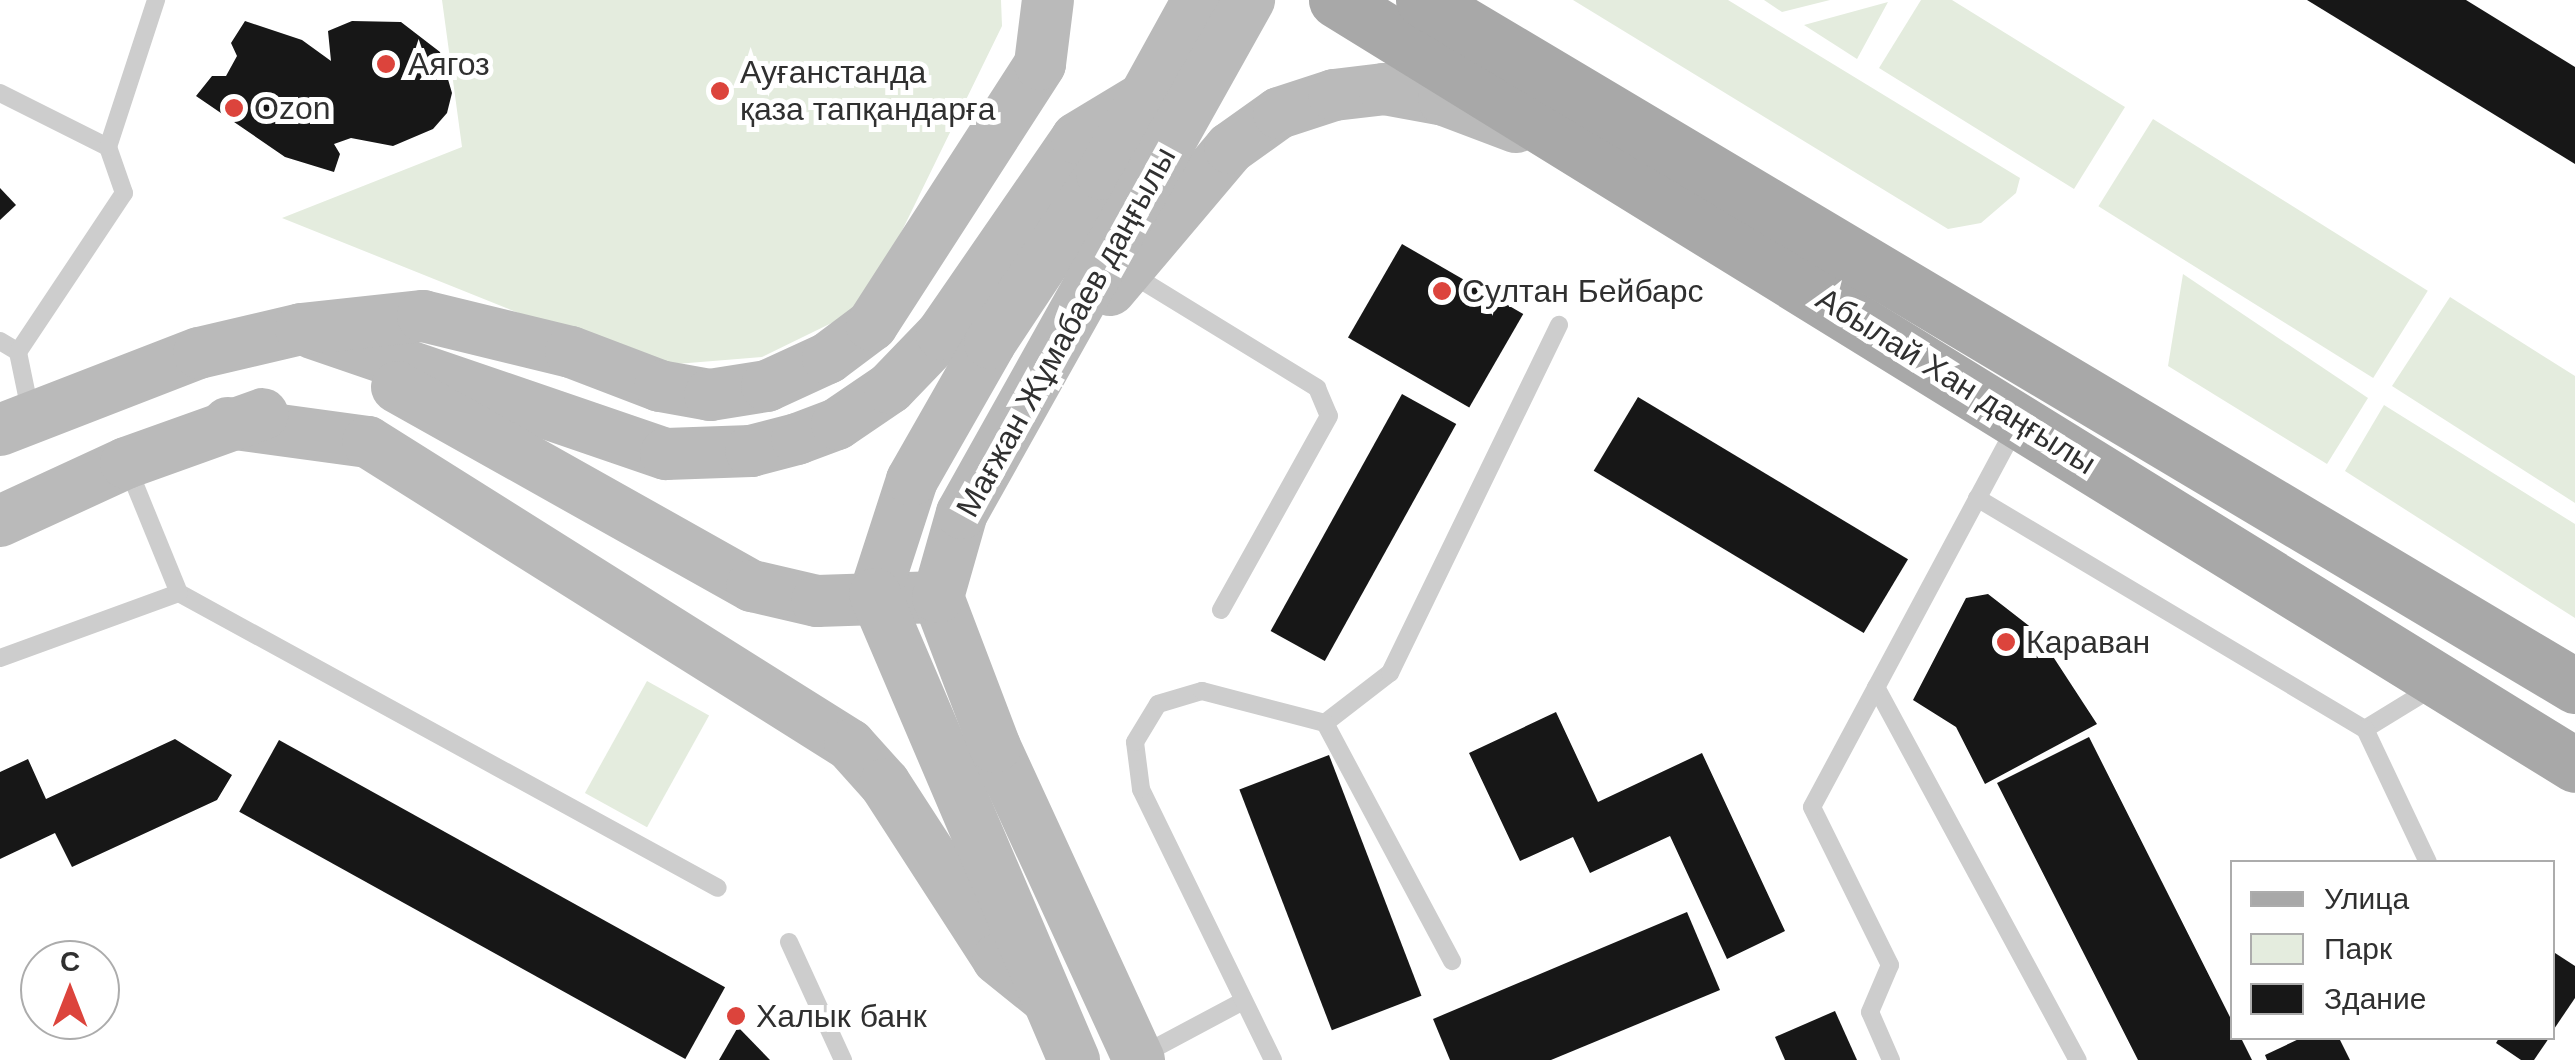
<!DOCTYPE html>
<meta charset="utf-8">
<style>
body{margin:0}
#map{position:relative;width:2575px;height:1060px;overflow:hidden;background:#fff;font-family:Helvetica,sans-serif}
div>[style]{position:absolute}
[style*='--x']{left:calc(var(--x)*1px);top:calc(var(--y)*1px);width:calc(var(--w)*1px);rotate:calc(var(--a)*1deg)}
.green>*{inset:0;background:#e4ecde;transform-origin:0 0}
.building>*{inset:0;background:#171717;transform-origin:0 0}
.lane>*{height:18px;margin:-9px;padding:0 9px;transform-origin:9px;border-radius:9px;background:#cdcdcd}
.secondary>*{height:52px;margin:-26px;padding:0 26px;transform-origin:26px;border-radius:26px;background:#bababa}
.primary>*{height:55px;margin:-27.5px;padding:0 27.5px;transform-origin:27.5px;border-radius:27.5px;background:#a8a8a8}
.dots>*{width:28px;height:28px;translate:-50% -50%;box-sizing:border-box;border:5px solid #fff;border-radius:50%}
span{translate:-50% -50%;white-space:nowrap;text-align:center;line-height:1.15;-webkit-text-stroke:10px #fff;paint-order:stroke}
.poi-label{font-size:32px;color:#303030}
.left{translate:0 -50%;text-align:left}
.street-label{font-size:32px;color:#303030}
.legend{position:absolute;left:2230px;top:860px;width:325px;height:180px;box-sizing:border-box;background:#fff;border:2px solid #acacac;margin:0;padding:12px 18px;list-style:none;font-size:30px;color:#303030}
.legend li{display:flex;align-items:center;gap:20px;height:50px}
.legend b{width:50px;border:2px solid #acacac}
.north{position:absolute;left:20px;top:940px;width:100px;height:100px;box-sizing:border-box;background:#fff;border:2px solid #acacac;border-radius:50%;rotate:0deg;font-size:28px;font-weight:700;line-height:40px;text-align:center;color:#303030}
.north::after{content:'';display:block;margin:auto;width:35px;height:45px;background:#dc443c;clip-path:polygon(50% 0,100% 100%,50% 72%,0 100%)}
</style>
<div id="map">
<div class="green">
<i style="clip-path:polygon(442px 0,1001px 0,1002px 26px,895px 245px,850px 314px,762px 357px,676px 364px,586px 340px,282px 218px,462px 147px)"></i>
<i style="clip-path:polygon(1573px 0,1728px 0,2020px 178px,2016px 193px,1981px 223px,1948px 229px)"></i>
<i style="clip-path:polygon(1764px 0,1830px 0,1782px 12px)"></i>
<i style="clip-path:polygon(1921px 0,1952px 0,2125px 107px,2074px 189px,1879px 68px)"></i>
<i style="clip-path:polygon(1888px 2px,1857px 59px,1804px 25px)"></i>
<i style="left:2153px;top:119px;width:324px;height:103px;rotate:32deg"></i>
<i style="clip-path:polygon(2183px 274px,2368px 398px,2327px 464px,2168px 366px)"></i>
<i style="clip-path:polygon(2450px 297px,2575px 376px,2575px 503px,2392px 386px)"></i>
<i style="clip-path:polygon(2384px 405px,2575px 524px,2575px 618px,2345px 471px)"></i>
<i style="left:647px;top:681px;width:71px;height:128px;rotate:29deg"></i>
</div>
<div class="building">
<i style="clip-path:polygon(2307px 0,2466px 0,2575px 67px,2575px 164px)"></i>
<i style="clip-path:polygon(245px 21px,302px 40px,331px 61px,328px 31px,352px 21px,401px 22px,440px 52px,452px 93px,447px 113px,433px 129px,393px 146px,351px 138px,334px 144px,340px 154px,334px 172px,285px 157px,196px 96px,212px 76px,226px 76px,237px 56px,231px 43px)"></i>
<i style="clip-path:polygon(0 188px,16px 205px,0 220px)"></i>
<i style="left:1402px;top:244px;width:140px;height:108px;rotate:30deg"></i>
<i style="left:1402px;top:394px;width:62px;height:271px;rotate:29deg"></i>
<i style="left:1638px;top:397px;width:315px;height:86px;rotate:31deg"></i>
<i style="clip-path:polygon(1988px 594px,2037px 632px,2097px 724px,1985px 784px,1956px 727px,1913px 700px,1966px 598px)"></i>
<i style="clip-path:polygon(1556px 712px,1598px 802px,1702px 753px,1785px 931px,1727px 959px,1670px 836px,1590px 873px,1573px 837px,1520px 861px,1469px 753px)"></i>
<i style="clip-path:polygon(2089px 737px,2232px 1021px,2232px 1038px,2241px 1038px,2252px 1060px,2138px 1060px,1997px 783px)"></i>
<i style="clip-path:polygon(175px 739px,232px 775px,217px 800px,72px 867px,55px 833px,0 859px,0 772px,28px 759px,46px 799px)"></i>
<i style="left:279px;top:740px;width:510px;height:82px;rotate:29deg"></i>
<i style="left:1329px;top:755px;width:258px;height:96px;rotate:69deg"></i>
<i style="clip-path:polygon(1687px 912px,1720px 990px,1551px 1060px,1450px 1060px,1433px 1019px)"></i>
<i style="clip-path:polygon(2555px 953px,2575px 966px,2575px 998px,2552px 1032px)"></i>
<i style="clip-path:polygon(1835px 1011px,1857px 1060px,1785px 1060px,1775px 1037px)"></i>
<i style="clip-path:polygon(738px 1027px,770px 1060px,719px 1060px)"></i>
<i style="clip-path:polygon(2301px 1038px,2339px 1038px,2350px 1060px,2267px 1060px,2265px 1055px)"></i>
<i style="clip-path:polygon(2499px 1038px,2549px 1038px,2534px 1060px,2521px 1060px,2496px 1043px)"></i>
</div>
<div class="lane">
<i style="--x:0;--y:93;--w:121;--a:26.6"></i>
<i style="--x:1128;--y:272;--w:222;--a:31.5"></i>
<i style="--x:1317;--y:388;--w:30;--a:67"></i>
<i style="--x:1329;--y:416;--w:222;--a:119.1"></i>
<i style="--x:0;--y:341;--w:21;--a:31"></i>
<i style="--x:31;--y:415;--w:64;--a:-101.7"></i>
<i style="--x:18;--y:352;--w:191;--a:-56.3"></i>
<i style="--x:124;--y:193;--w:49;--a:-109.2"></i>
<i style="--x:108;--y:147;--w:155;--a:-71.9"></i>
<i style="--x:1977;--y:498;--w:452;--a:30.8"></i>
<i style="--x:2365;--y:729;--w:79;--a:-31.5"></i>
<i style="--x:179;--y:593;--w:614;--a:28.69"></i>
<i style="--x:0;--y:658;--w:190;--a:-20"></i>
<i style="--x:179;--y:593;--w:135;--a:-112.2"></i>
<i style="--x:1876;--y:687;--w:424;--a:61.6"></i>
<i style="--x:1325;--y:723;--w:82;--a:-37.6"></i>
<i style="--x:1390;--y:673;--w:387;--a:-64.1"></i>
<i style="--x:2365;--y:729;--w:147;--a:64.7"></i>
<i style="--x:789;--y:942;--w:130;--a:65.4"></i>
<i style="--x:1142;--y:1055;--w:115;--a:-28.1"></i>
<i style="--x:1273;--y:1060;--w:301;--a:-116"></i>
<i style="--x:1141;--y:789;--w:47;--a:-97.3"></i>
<i style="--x:1135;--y:742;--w:44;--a:-58.8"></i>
<i style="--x:1158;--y:704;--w:46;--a:-16.5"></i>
<i style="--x:1202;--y:691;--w:127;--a:14.6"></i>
<i style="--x:1325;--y:723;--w:270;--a:61.9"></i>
<i style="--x:1891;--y:1060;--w:52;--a:-113.6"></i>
<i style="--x:1870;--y:1012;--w:51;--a:-66.9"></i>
<i style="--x:1890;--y:965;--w:176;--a:-116.3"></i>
<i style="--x:1812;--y:807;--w:430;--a:-61.8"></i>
</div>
<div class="secondary">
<i style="--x:1110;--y:290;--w:186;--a:-49.8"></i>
<i style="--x:1230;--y:148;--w:60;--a:-35.5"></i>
<i style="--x:1279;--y:113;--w:58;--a:-18.1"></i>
<i style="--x:1334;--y:95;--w:50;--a:-6.8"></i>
<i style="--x:1384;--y:89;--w:61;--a:10.4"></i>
<i style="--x:1444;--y:100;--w:77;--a:20.6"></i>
<i style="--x:312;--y:333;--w:374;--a:18.9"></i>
<i style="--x:666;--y:454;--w:85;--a:-2"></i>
<i style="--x:751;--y:451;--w:48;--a:-14.6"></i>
<i style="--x:797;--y:439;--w:43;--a:-20.6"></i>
<i style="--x:837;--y:424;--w:64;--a:-34.2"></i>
<i style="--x:890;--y:388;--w:75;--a:-46.1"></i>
<i style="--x:942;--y:334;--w:238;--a:-55.4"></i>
<i style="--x:1077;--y:138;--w:74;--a:-31.1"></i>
<i style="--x:397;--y:387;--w:407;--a:29.3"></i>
<i style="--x:752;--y:586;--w:67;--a:13"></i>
<i style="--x:817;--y:601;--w:121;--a:-1.9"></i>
<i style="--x:228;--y:423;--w:141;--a:7.7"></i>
<i style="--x:368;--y:442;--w:569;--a:32.15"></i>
<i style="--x:850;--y:745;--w:52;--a:48.1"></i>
<i style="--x:885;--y:784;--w:208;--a:57.1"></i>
<i style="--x:998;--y:959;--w:59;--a:38.8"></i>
<i style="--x:0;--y:430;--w:213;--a:-21.2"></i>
<i style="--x:199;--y:353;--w:105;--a:-13.2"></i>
<i style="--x:301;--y:329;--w:123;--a:-6.1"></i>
<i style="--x:423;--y:316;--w:152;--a:13.7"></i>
<i style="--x:571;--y:352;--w:95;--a:20.9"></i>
<i style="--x:660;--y:386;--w:51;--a:10.2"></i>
<i style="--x:710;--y:395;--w:58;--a:-9"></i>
<i style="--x:767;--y:386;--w:67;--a:-24.7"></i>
<i style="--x:828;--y:358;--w:55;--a:-36.9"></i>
<i style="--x:872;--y:325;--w:310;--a:-57.2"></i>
<i style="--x:1040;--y:64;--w:64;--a:-82.9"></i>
<i style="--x:0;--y:521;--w:139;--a:-24.7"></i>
<i style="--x:126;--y:463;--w:145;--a:-19.7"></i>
<i style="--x:875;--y:594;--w:120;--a:-72"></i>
<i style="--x:912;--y:480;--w:158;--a:-60.3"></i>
<i style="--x:990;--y:343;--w:203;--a:-56.5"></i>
<i style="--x:1102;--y:174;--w:199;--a:-61.1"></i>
<i style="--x:875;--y:594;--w:507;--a:66.88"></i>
<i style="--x:1139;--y:1060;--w:345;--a:-114.7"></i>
<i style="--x:995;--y:747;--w:160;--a:-110.8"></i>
<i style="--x:938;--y:597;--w:87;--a:-74.1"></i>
<i style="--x:962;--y:513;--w:588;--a:-60.77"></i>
</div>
<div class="primary">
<i style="--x:1336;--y:0;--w:1456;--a:31.69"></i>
<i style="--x:1423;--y:0;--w:1341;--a:30.77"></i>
</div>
<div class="dots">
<i style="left:386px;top:64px;background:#dc443c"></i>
<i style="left:720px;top:91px;background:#dc443c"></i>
<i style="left:234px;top:108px;background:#dc443c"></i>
<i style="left:1442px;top:291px;background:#dc443c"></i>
<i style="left:2006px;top:642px;background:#dc443c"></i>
<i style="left:736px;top:1016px;background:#dc443c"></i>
</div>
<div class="poi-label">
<span class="left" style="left:408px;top:64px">Аягоз</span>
<span class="left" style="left:740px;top:91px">Ауғанстанда<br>қаза тапқандарға</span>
<span class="left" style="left:254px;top:108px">Ozon</span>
<span class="left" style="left:1462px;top:291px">Султан Бейбарс</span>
<span class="left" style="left:2026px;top:642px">Караван</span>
<span class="left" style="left:756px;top:1016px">Халык банк</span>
</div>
<div class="street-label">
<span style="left:1066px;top:332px;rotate:-61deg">Мағжан Жұмабаев даңғылы</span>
<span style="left:1956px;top:381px;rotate:32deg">Абылай Хан даңғылы</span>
</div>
<ul class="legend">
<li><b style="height:12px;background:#a8a8a8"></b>Улица</li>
<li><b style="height:28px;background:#e4ecde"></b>Парк</li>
<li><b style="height:28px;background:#171717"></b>Здание</li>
</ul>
<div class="north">С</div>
</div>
